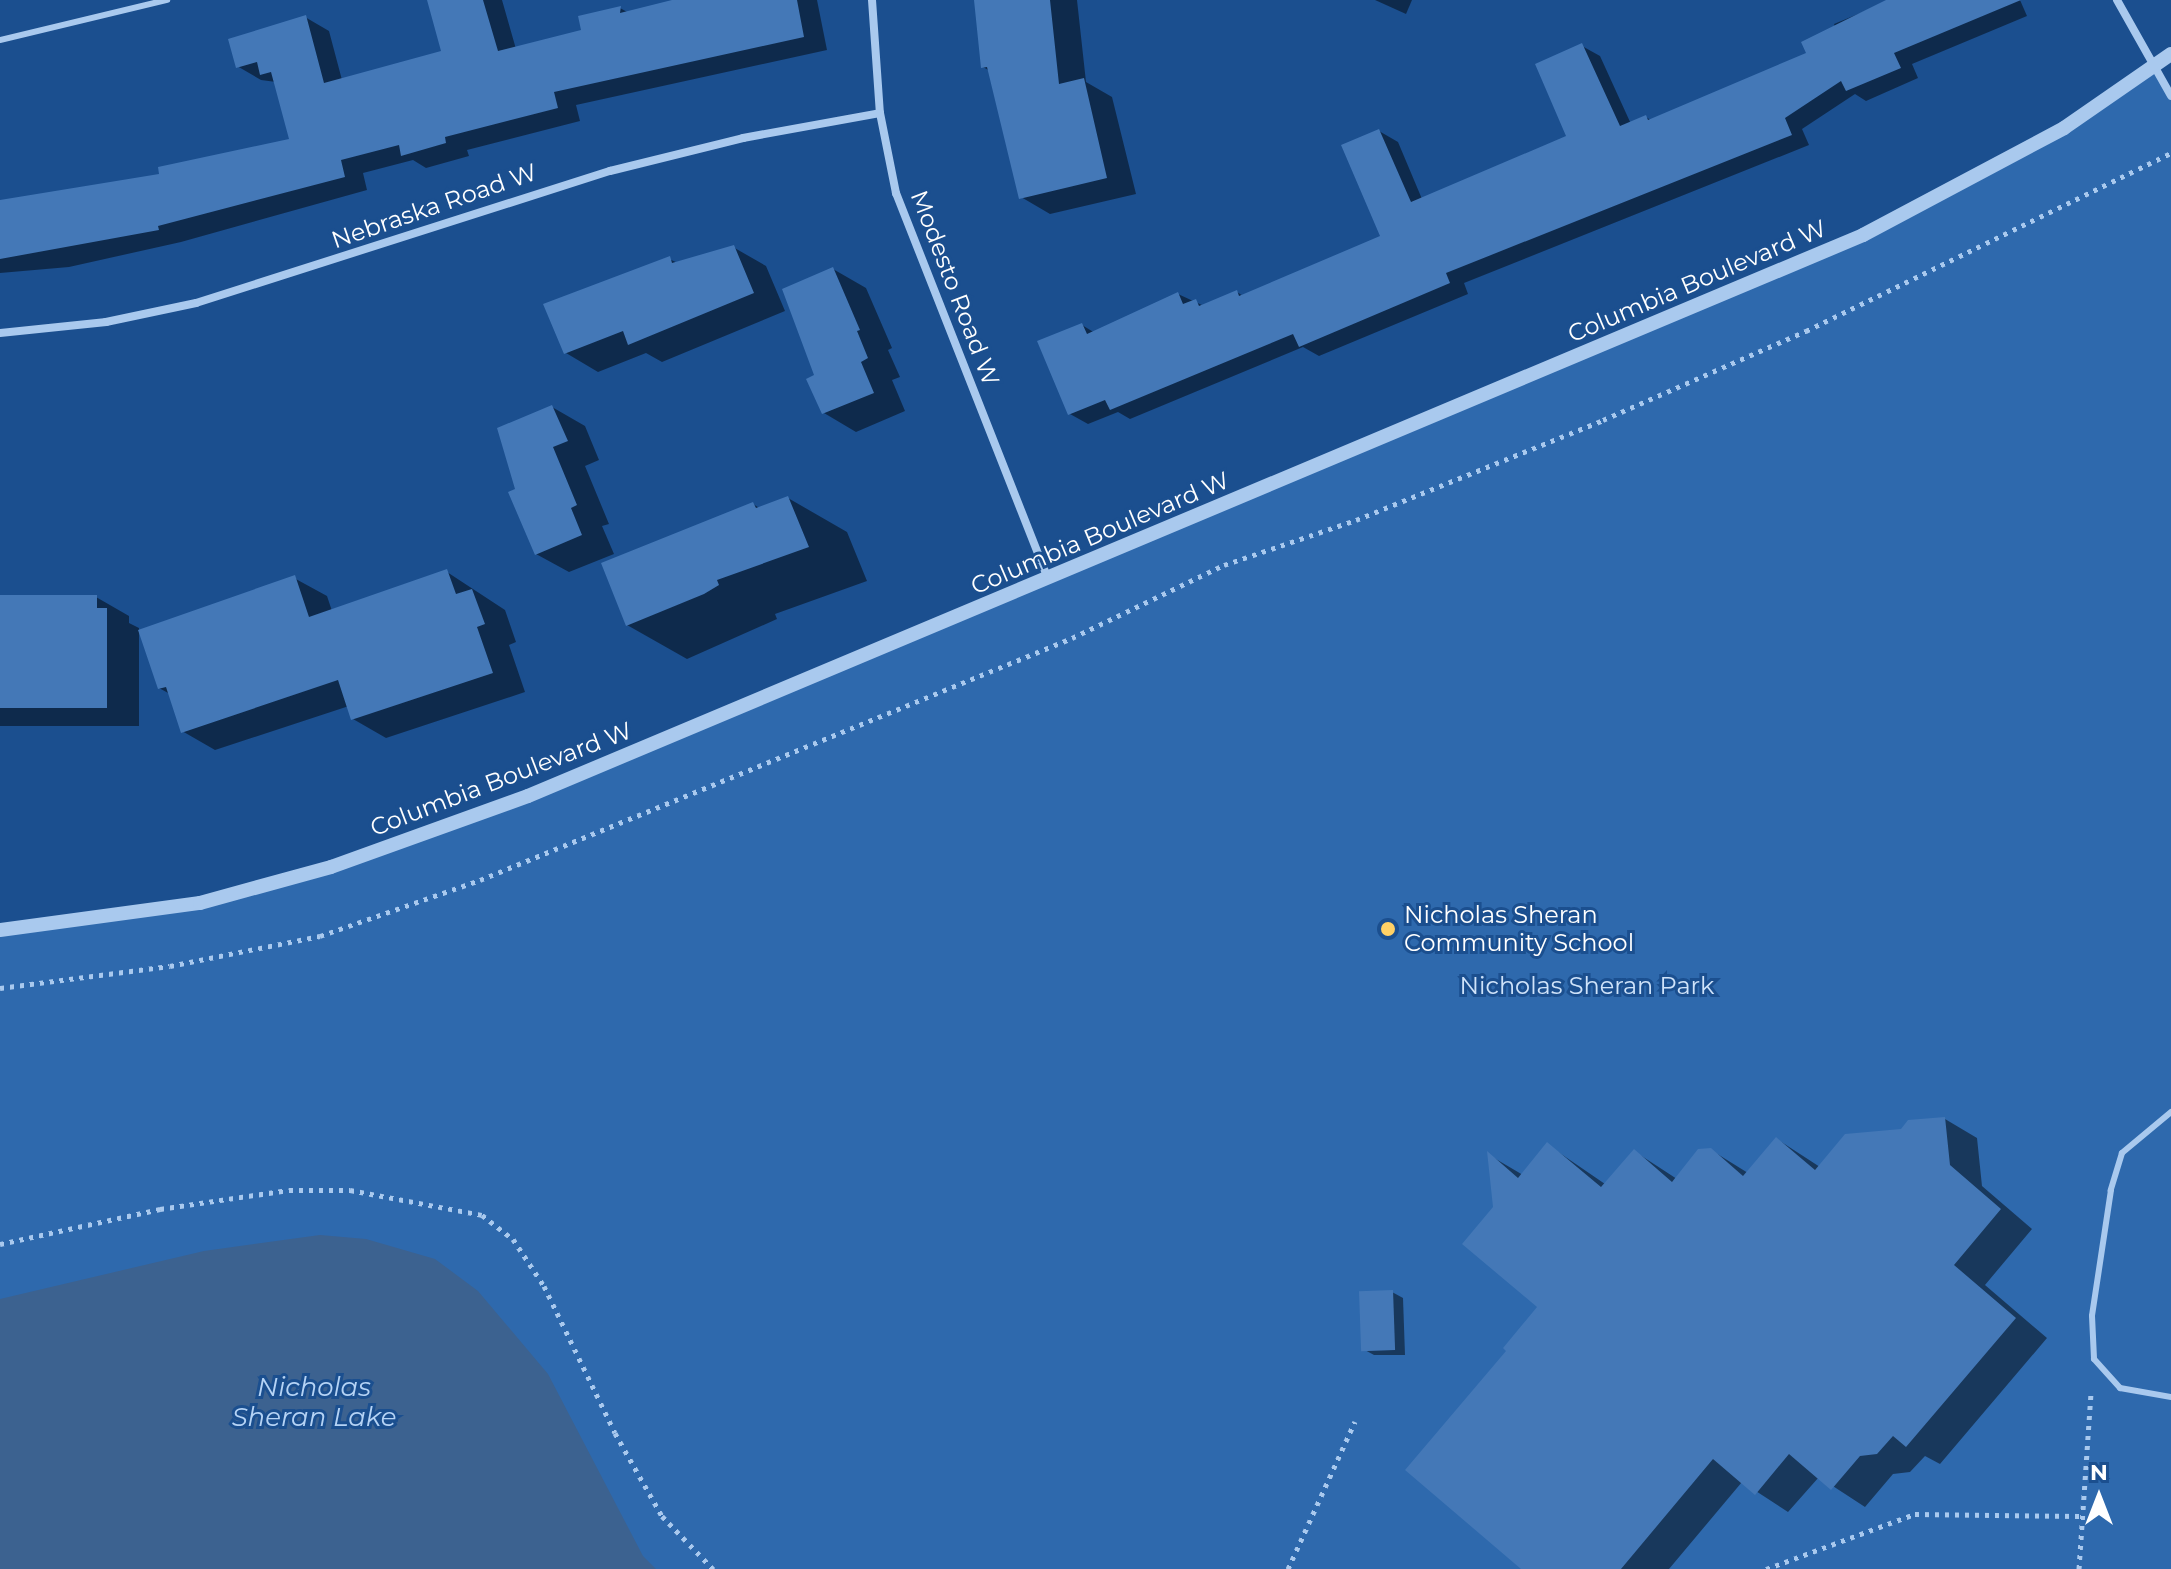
<!DOCTYPE html>
<style>
body{margin:0}
#map{position:relative;width:2171px;height:1569px;overflow:hidden;background:#1b4f8f;font-family:Montserrat,sans-serif}
div>[style]{position:absolute}
[style*='--x']{left:calc(var(--x)*1px);top:calc(var(--y)*1px);width:calc(var(--w)*1px);rotate:calc(var(--a)*1deg)}
.green>*{inset:0;background:#2e69ad}
.water>*{inset:0;background:#3c6290}
.shadow>*{inset:0;background:#0007}
.building>*{inset:0;background:#4478b7;transform-origin:0 0}
.path>*{height:5px;margin-top:-2.5px;transform-origin:0;background:repeating-linear-gradient(90deg,#a9c9ee 0 4px,transparent 0 10px)}
.service>*{height:6px;margin:-3px;padding:0 3px;transform-origin:3px;border-radius:3px;background:#a9c9ee}
.minor>*{height:8px;margin:-4px;padding:0 4px;transform-origin:4px;border-radius:4px;background:#a9c9ee}
.tertiary>*{height:14px;margin:-7px;padding:0 7px;transform-origin:7px;border-radius:7px;background:#a9c9ee}
.dots>*{width:22px;height:22px;translate:-50% -50%;box-sizing:border-box;border:4px solid #1b4f8f;border-radius:50%}
span{translate:-50% -50%;white-space:nowrap;text-align:center;line-height:1.15;-webkit-text-stroke:6px #1b4f8f;paint-order:stroke}
.street-label{font-size:24px;color:#fff}
.poi-label{font-size:24px;color:#fff}
.left{translate:0 -50%;text-align:left}
.park-label{font-size:24px;color:#cfe3fa}
.water-label{font-size:26px;color:#b5d3f5;font-style:italic}
.north{position:absolute;left:2059px;top:1457px;width:80px;height:80px;-webkit-text-stroke:6px #1b4f8f;paint-order:stroke;rotate:0deg;font-size:22px;font-weight:700;line-height:32px;text-align:center;color:#fff}
.north::after{content:'';display:block;margin:auto;width:28px;height:36px;background:#fff;clip-path:polygon(50% 0,100% 100%,50% 72%,0 100%)}
</style>
<div id="map">
<div class="green">
<i style="clip-path:polygon(2152px 66px,2171px 96px,2171px 1569px,0 1569px,0 930px,87px 921px,331px 867px,528px 796px,1863px 235px,2064px 128px)"></i>
</div>
<div class="water">
<i style="clip-path:polygon(320px 1235px,366px 1239px,435px 1259px,478px 1291px,548px 1374px,643px 1556px,656px 1569px,0 1569px,0 1299px,204px 1251px)"></i>
</div>
<div class="shadow">
<i style="clip-path:polygon(429px 0,502px 0,516px 49px,584px 31px,620px 8px,629px 13px,680px 0,817px 0,827px 50px,576px 105px,580px 121px,467px 150px,469px 156px,426px 168px,413px 160px,363px 173px,367px 190px,181px 242px,69px 267px,0 273px,0 202px,161px 175px,291px 140px,276px 82px,261px 80px,237px 66px,305px 17px,329px 31px,342px 80px,444px 53px)"></i>
<i style="clip-path:polygon(976px 0,1077px 0,1086px 82px,1112px 97px,1136px 194px,1050px 214px,1021px 197px,990px 71px,983px 67px)"></i>
<i style="clip-path:polygon(1375px 0,1412px 0,1406px 14px)"></i>
<i style="clip-path:polygon(1892px 0,2020px 0,2027px 16px,1912px 64px,1918px 78px,1866px 101px,1855px 94px,1802px 129px,1809px 145px,1464px 283px,1468px 294px,1319px 356px,1303px 347px,1130px 419px,1118px 412px,1088px 424px,1070px 414px,1082px 325px,1095px 333px,1178px 294px,1204px 306px,1237px 292px,1243px 296px,1382px 237px,1379px 131px,1398px 142px,1422px 199px,1569px 137px,1582px 46px,1600px 56px,1631px 124px,1646px 117px,1652px 121px,1808px 54px,1836px 30px,1834px 24px)"></i>
<i style="clip-path:polygon(733px 247px,766px 266px,785px 311px,662px 362px,646px 353px,598px 372px,566px 353px,669px 259px,678px 263px)"></i>
<i style="clip-path:polygon(833px 269px,866px 288px,892px 348px,888px 350px,900px 377px,892px 380px,905px 411px,856px 432px,824px 413px,816px 376px)"></i>
<i style="clip-path:polygon(552px 407px,585px 426px,599px 460px,585px 466px,609px 524px,602px 526px,614px 554px,569px 572px,536px 554px,518px 490px)"></i>
<i style="clip-path:polygon(788px 498px,847px 532px,867px 581px,775px 614px,777px 619px,687px 659px,627px 625px,753px 504px,761px 509px)"></i>
<i style="clip-path:polygon(447px 572px,505px 610px,516px 642px,509px 645px,525px 692px,386px 738px,353px 719px,349px 706px,215px 750px,182px 731px,170px 694px,159px 688px,294px 578px,327px 596px,332px 611px)"></i>
<i style="clip-path:polygon(0 597px,96px 597px,129px 616px,129px 623px,139px 628px,139px 726px,0 726px)"></i>
<i style="clip-path:polygon(1945px 1119px,1977px 1138px,1982px 1186px,2032px 1229px,1985px 1285px,2047px 1338px,1940px 1464px,1925px 1456px,1910px 1472px,1893px 1474px,1865px 1507px,1819px 1477px,1788px 1512px,1742px 1482px,1669px 1569px,1525px 1569px,1509px 1351px,1540px 1307px,1495px 1208px,1489px 1155px,1523px 1175px,1548px 1145px,1605px 1184px,1634px 1151px,1677px 1179px,1711px 1150px,1748px 1173px,1777px 1139px,1820px 1167px,1902px 1131px)"></i>
<i style="clip-path:polygon(1392px 1292px,1403px 1298px,1405px 1355px,1374px 1355px,1363px 1349px)"></i>
</div>
<div class="building">
<i style="clip-path:polygon(427px 0,483px 0,498px 51px,581px 30px,578px 16px,621px 6px,620px 13px,672px 0,797px 0,804px 37px,554px 92px,558px 108px,445px 137px,446px 143px,401px 156px,399px 145px,341px 160px,345px 177px,158px 226px,159px 230px,0 259px,0 200px,159px 174px,158px 167px,289px 139px,271px 72px,260px 75px,257px 62px,236px 68px,228px 39px,306px 15px,324px 83px,441px 51px)"></i>
<i style="clip-path:polygon(974px 0,1050px 0,1059px 84px,1084px 78px,1107px 178px,1019px 199px,987px 67px,981px 68px)"></i>
<i style="clip-path:polygon(1886px 0,2021px 0,1894px 53px,1901px 68px,1846px 91px,1841px 81px,1785px 118px,1792px 135px,1446px 273px,1450px 283px,1299px 347px,1293px 334px,1110px 410px,1105px 400px,1068px 415px,1037px 341px,1082px 323px,1087px 334px,1178px 292px,1183px 304px,1196px 299px,1199px 306px,1237px 290px,1239px 296px,1380px 236px,1341px 145px,1379px 129px,1411px 202px,1566px 136px,1535px 64px,1582px 43px,1620px 126px,1646px 115px,1648px 120px,1806px 53px,1801px 42px)"></i>
<i style="clip-path:polygon(734px 245px,754px 293px,628px 345px,623px 331px,564px 354px,543px 304px,670px 256px,672px 263px)"></i>
<i style="clip-path:polygon(833px 267px,860px 330px,857px 331px,868px 358px,861px 362px,874px 393px,822px 414px,806px 379px,814px 375px,782px 289px)"></i>
<i style="clip-path:polygon(552px 405px,568px 441px,553px 447px,577px 505px,571px 508px,582px 535px,535px 555px,508px 492px,515px 489px,497px 428px)"></i>
<i style="clip-path:polygon(788px 496px,809px 547px,717px 580px,719px 585px,704px 594px,626px 626px,601px 563px,753px 502px,756px 508px)"></i>
<i style="clip-path:polygon(447px 569px,456px 594px,472px 589px,485px 624px,477px 627px,493px 673px,351px 720px,338px 680px,181px 733px,166px 687px,158px 689px,138px 630px,295px 575px,309px 617px)"></i>
<i style="clip-path:polygon(0 595px,97px 595px,97px 608px,107px 608px,107px 708px,0 708px)"></i>
<i style="clip-path:polygon(1945px 1117px,1950px 1165px,2001px 1209px,1954px 1265px,2016px 1318px,1906px 1447px,1893px 1436px,1877px 1454px,1860px 1456px,1831px 1490px,1789px 1454px,1755px 1495px,1713px 1459px,1621px 1569px,1521px 1569px,1405px 1470px,1506px 1351px,1503px 1348px,1537px 1307px,1462px 1244px,1493px 1207px,1487px 1151px,1518px 1178px,1547px 1142px,1601px 1187px,1634px 1149px,1672px 1182px,1698px 1149px,1711px 1148px,1743px 1176px,1776px 1137px,1815px 1170px,1845px 1134px,1901px 1129px,1908px 1120px)"></i>
<i style="left:1393px;top:1290px;width:60px;height:34px;rotate:88deg"></i>
</div>
<div class="path">
<i style="--x:0;--y:988;--w:171;--a:-7.4"></i>
<i style="--x:170;--y:966;--w:153;--a:-11.3"></i>
<i style="--x:320;--y:936;--w:170;--a:-19.3"></i>
<i style="--x:480;--y:880;--w:640;--a:-22.23"></i>
<i style="--x:1072;--y:638;--w:169;--a:-25.7"></i>
<i style="--x:1224;--y:565;--w:139;--a:-18.8"></i>
<i style="--x:1356;--y:520;--w:266;--a:-22"></i>
<i style="--x:1603;--y:420;--w:222;--a:-23.7"></i>
<i style="--x:1806;--y:331;--w:406;--a:-26"></i>
<i style="--x:0;--y:1244;--w:164;--a:-12.3"></i>
<i style="--x:160;--y:1209;--w:130;--a:-8.4"></i>
<i style="--x:289;--y:1190;--w:61;--a:0"></i>
<i style="--x:350;--y:1190;--w:134;--a:10.7"></i>
<i style="--x:482;--y:1215;--w:39;--a:38"></i>
<i style="--x:513;--y:1239;--w:56;--a:56.6"></i>
<i style="--x:544;--y:1286;--w:163;--a:64.2"></i>
<i style="--x:615;--y:1433;--w:95;--a:60.5"></i>
<i style="--x:662;--y:1516;--w:74;--a:46.1"></i>
<i style="--x:1288;--y:1569;--w:162;--a:-65.6"></i>
<i style="--x:1766;--y:1569;--w:159;--a:-20.3"></i>
<i style="--x:1915;--y:1514;--w:165;--a:0.7"></i>
<i style="--x:2079;--y:1569;--w:178;--a:-86.1"></i>
</div>
<div class="service">
<i style="--x:0;--y:40;--w:172;--a:-13.5"></i>
<i style="--x:2171;--y:1112;--w:64;--a:140.1"></i>
<i style="--x:2122;--y:1153;--w:39;--a:107"></i>
<i style="--x:2111;--y:1190;--w:127;--a:98.6"></i>
<i style="--x:2092;--y:1316;--w:43;--a:87.3"></i>
<i style="--x:2094;--y:1359;--w:39;--a:48"></i>
<i style="--x:2120;--y:1388;--w:52;--a:10"></i>
</div>
<div class="minor">
<i style="--x:872;--y:0;--w:113;--a:86"></i>
<i style="--x:880;--y:113;--w:82;--a:78.7"></i>
<i style="--x:896;--y:193;--w:415;--a:68.5"></i>
<i style="--x:2117;--y:0;--w:110;--a:60.6"></i>
<i style="--x:0;--y:333;--w:107;--a:-5.9"></i>
<i style="--x:106;--y:322;--w:92;--a:-11.9"></i>
<i style="--x:196;--y:303;--w:435;--a:-17.7"></i>
<i style="--x:610;--y:171;--w:137;--a:-13.9"></i>
<i style="--x:743;--y:138;--w:139;--a:-10.3"></i>
</div>
<div class="tertiary">
<i style="--x:0;--y:930;--w:202;--a:-7.7"></i>
<i style="--x:200;--y:903;--w:136;--a:-15.4"></i>
<i style="--x:331;--y:867;--w:209;--a:-19.8"></i>
<i style="--x:528;--y:796;--w:1448;--a:-22.79"></i>
<i style="--x:1863;--y:235;--w:228;--a:-28"></i>
<i style="--x:2064;--y:128;--w:130;--a:-34.7"></i>
</div>
<div class="dots">
<i style="left:1388px;top:929px;background:#ffd166"></i>
</div>
<div class="street-label">
<span style="left:434px;top:206px;rotate:-19deg">Nebraska Road W</span>
<span style="left:1697px;top:281px;rotate:-23deg">Columbia Boulevard W</span>
<span style="left:955px;top:288px;rotate:69deg">Modesto Road W</span>
<span style="left:1100px;top:533px;rotate:-23deg">Columbia Boulevard W</span>
<span style="left:501px;top:779px;rotate:-21deg">Columbia Boulevard W</span>
</div>
<div class="poi-label">
<span class="left" style="left:1404px;top:929px">Nicholas Sheran<br>Community School</span>
</div>
<div class="park-label">
<span style="left:1587px;top:986px">Nicholas Sheran Park</span>
</div>
<div class="water-label">
<span style="left:314px;top:1403px">Nicholas<br>Sheran Lake</span>
</div>
<div class="north">N</div>
</div>
